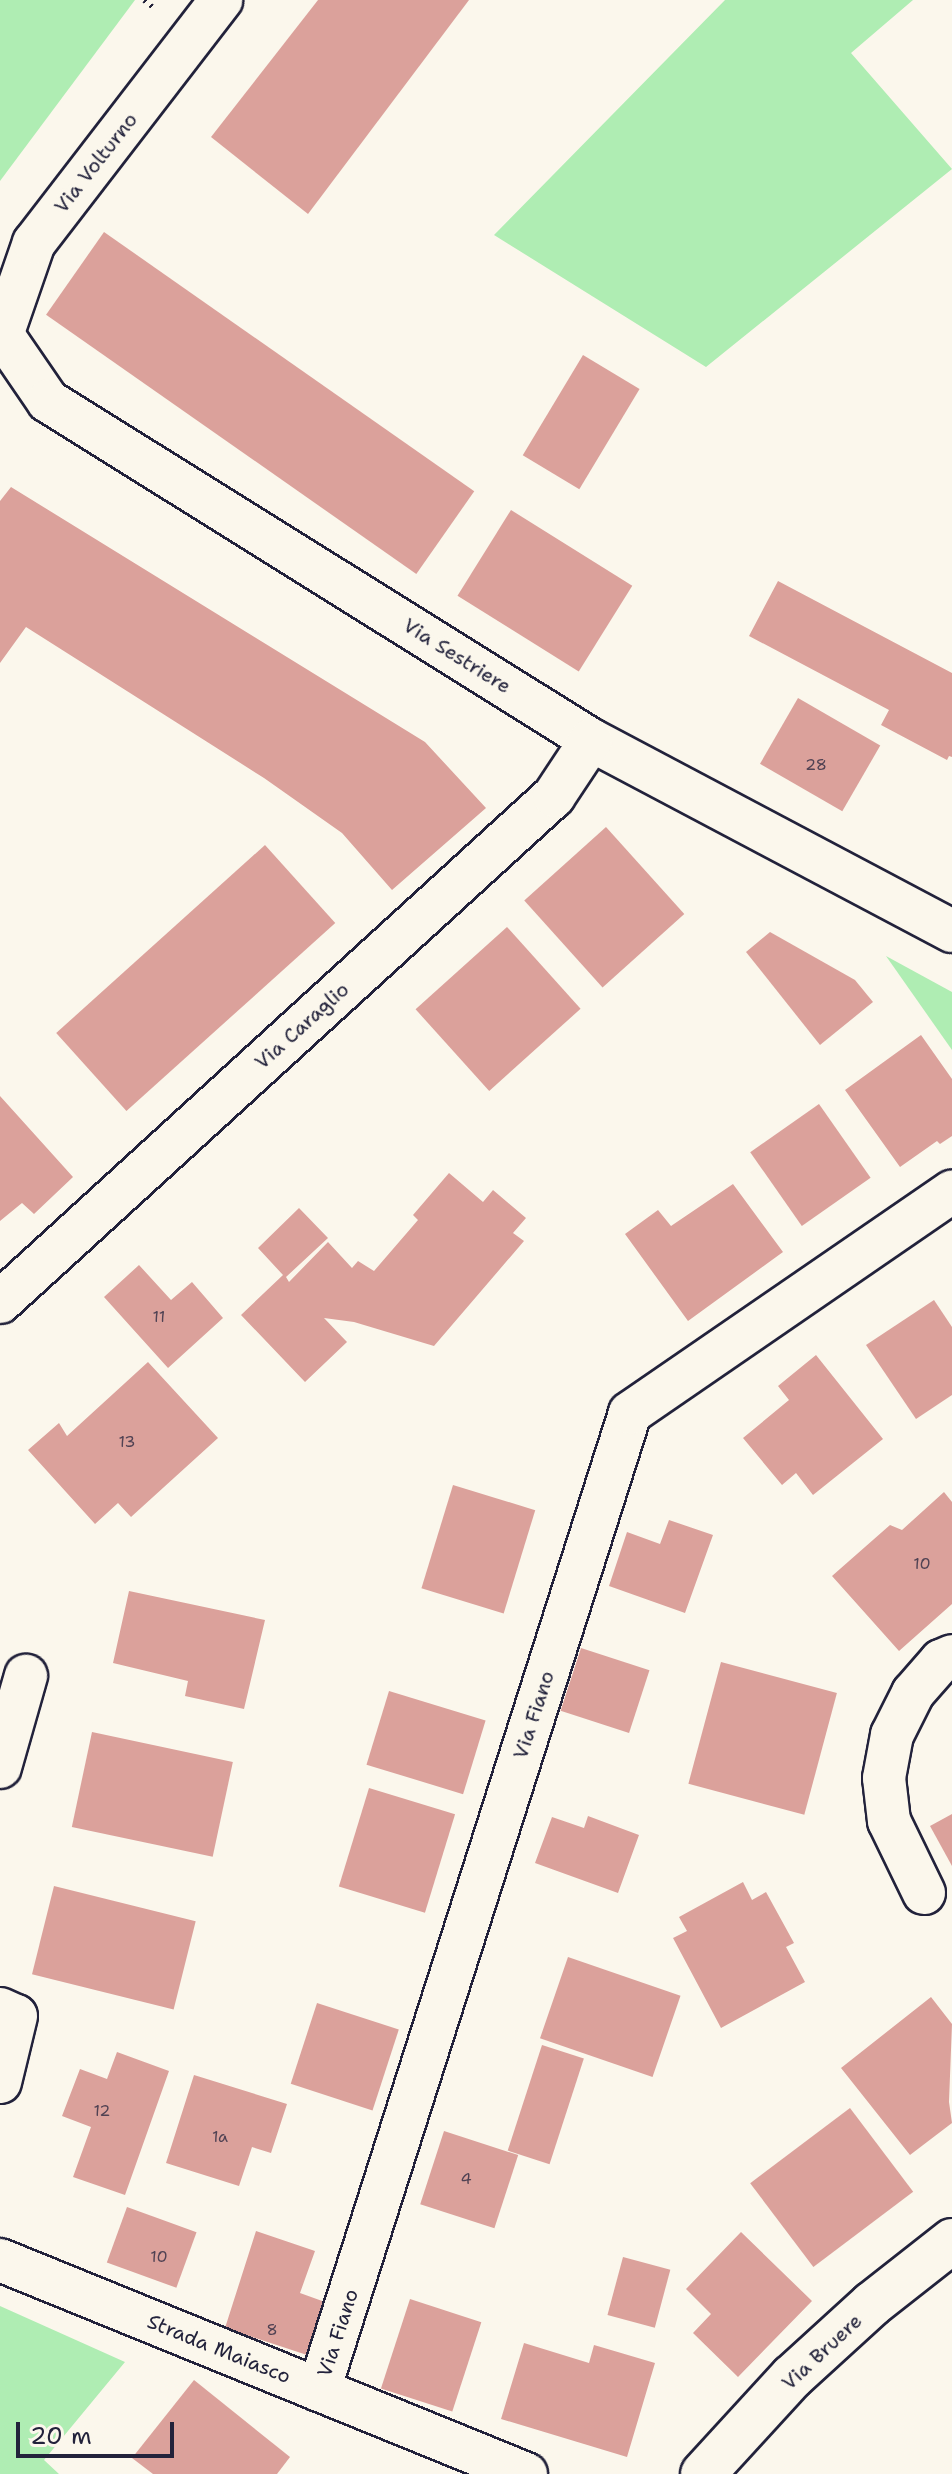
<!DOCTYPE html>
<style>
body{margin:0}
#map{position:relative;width:952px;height:2474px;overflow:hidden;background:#fbf7ec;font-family:"Shantell Sans",sans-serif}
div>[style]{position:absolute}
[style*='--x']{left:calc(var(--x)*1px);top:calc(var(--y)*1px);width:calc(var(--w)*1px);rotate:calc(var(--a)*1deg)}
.green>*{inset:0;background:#afedb3}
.building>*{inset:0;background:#dba19b;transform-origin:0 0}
.path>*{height:5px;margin-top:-2.5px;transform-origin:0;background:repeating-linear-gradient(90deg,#22223b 0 2px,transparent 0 8px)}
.roads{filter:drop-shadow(2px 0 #22223b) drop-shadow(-2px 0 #22223b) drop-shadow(0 2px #22223b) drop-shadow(0 -2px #22223b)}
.street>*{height:42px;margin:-21px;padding:0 21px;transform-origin:21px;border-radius:21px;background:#fbf7ec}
.secondary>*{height:44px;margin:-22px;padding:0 22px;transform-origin:22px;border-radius:22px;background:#fbf7ec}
span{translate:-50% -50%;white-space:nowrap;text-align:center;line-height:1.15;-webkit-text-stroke:7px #fbf7ec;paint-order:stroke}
.number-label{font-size:16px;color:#504253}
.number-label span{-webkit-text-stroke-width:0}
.street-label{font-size:20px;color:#22223b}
.scale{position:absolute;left:16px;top:2422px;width:158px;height:36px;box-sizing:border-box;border:4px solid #22223b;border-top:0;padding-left:10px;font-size:24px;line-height:28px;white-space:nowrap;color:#22223b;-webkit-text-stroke:6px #fbf7ec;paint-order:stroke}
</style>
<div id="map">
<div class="green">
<i style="clip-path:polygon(0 0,135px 0,0 181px)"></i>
<i style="clip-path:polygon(725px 0,913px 0,851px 53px,952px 169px,706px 367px,494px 235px)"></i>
<i style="clip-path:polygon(886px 956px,952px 992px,952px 1050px)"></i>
<i style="clip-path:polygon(0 2306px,125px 2362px,44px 2460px,59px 2474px,0 2474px)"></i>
</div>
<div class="building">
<i style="clip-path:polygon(318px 0,469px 0,308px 214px,211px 137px)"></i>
<i style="left:104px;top:232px;width:452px;height:101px;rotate:35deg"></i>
<i style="left:583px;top:355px;width:66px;height:117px;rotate:31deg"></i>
<i style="clip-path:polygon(11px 487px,425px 742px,486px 808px,392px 890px,342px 833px,264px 778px,26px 627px,0 663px,0 501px)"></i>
<i style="left:511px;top:510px;width:143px;height:101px;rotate:32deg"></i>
<i style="clip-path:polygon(778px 581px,952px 673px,952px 757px,949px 756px,947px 760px,881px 725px,889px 710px,749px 636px)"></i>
<i style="left:798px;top:698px;width:95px;height:76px;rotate:30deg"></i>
<i style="left:606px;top:827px;width:117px;height:110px;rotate:48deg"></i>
<i style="left:265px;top:845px;width:105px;height:281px;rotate:48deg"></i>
<i style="left:507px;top:927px;width:110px;height:123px;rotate:48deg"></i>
<i style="clip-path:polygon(770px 932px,855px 980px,873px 1002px,820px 1045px,746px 952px)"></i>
<i style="clip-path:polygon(921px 1035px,952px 1079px,952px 1136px,940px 1144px,937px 1141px,900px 1167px,845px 1090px)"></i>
<i style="clip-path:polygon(0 1096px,73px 1177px,34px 1214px,22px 1203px,0 1221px)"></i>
<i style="left:819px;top:1104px;width:90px;height:84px;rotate:55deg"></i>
<i style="clip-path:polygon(449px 1173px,483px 1202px,493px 1190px,526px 1218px,513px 1233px,524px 1241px,434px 1346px,354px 1322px,324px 1318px,347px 1342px,305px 1382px,241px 1315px,283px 1275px,258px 1248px,299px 1208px,328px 1238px,286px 1277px,289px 1282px,328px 1242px,352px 1268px,358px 1261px,374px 1271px,418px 1220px,413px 1215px)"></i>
<i style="clip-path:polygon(733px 1184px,783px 1252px,688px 1321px,625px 1234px,658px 1210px,671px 1226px)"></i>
<i style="clip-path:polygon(139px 1265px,171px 1300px,192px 1282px,223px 1318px,168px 1368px,104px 1297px)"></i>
<i style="clip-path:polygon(934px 1300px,952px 1327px,952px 1395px,916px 1419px,866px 1345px)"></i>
<i style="clip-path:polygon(816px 1355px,883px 1439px,813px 1495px,796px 1473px,782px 1485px,743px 1438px,789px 1400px,778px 1386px)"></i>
<i style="clip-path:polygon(148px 1362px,218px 1438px,131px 1517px,118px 1503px,95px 1524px,28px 1450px,59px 1423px,67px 1436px)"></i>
<i style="left:453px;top:1485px;width:86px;height:108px;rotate:17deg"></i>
<i style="clip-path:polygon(944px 1492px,952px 1502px,952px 1604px,899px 1651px,832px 1576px,890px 1525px,902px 1530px)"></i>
<i style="clip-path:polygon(669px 1520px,713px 1535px,685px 1613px,609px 1586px,627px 1532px,660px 1544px)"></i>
<i style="clip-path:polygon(129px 1591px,265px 1620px,244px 1709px,185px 1696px,188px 1681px,113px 1663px)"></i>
<i style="left:581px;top:1648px;width:72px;height:66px;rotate:18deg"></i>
<i style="left:721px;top:1662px;width:120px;height:126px;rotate:15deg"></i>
<i style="left:389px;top:1691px;width:101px;height:77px;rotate:17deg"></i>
<i style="left:92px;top:1732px;width:144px;height:97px;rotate:12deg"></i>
<i style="left:369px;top:1788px;width:90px;height:103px;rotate:17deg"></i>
<i style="clip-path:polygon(952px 1814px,952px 1866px,930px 1826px)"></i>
<i style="clip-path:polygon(588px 1816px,639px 1835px,618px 1893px,535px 1863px,552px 1817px,584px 1828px)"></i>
<i style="clip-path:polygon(743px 1882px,752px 1900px,766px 1892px,794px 1943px,786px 1947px,805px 1982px,721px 2028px,673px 1938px,687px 1931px,679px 1917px)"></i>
<i style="left:54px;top:1886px;width:146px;height:91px;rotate:14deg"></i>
<i style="left:568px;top:1957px;width:119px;height:86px;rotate:19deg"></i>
<i style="clip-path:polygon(931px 1997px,952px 2024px,949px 2102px,952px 2123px,910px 2155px,841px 2068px)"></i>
<i style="left:317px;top:2003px;width:86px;height:85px;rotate:18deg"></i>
<i style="left:542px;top:2045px;width:44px;height:111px;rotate:18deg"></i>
<i style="clip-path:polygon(117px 2052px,169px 2071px,125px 2195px,73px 2177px,91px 2127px,62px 2116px,80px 2069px,107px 2079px)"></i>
<i style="clip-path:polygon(194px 2075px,287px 2104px,271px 2153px,252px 2147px,239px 2186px,166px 2163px)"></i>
<i style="left:850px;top:2108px;width:105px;height:125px;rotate:53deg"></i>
<i style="left:444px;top:2131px;width:78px;height:77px;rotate:18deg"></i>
<i style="left:127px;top:2207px;width:74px;height:59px;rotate:20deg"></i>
<i style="clip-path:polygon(256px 2231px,315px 2251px,300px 2293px,325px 2302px,307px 2355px,225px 2328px)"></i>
<i style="clip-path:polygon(741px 2232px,812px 2301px,738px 2377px,693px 2333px,711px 2314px,686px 2289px)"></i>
<i style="left:623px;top:2257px;width:49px;height:60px;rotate:15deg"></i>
<i style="left:410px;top:2299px;width:75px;height:94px;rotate:18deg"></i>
<i style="clip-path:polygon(524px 2343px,589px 2363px,594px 2345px,655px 2363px,627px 2457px,501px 2419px)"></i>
<i style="clip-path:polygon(194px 2380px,290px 2457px,277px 2474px,153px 2474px,132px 2458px)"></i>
</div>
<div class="path">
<i style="--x:144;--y:0;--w:15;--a:37"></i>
</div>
<div class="roads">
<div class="street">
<i style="--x:0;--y:331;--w:85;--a:55.6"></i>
<i style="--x:48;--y:401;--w:640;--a:31.98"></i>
<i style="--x:591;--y:740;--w:408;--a:27.9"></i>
<i style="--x:0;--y:341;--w:104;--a:-70.9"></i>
<i style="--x:34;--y:243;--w:307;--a:-52.4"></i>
<i style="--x:0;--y:1302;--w:750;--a:-42.41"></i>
<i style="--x:554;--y:796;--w:67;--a:-56.5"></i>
<i style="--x:0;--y:1767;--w:95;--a:-74.1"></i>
<i style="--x:924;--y:1893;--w:80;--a:-115.9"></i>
<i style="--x:889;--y:1821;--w:43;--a:-96.6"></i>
<i style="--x:884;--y:1778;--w:44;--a:-79.5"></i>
<i style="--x:892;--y:1735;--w:47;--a:-63.4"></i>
<i style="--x:913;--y:1693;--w:43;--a:-48.8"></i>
<i style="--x:941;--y:1661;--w:12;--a:-24"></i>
<i style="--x:0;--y:2009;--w:17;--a:24"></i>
<i style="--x:16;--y:2016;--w:68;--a:103.6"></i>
<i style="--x:0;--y:2260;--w:568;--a:22.14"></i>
<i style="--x:319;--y:2390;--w:1025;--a:-72.34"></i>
<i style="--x:630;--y:1413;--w:391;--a:-34.5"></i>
</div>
<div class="secondary">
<i style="--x:703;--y:2474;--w:132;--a:-47.5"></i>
<i style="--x:792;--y:2377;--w:108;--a:-42.4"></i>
<i style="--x:872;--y:2304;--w:102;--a:-38.2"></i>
</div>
</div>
<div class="number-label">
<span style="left:816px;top:765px">28</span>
<span style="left:159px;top:1317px">11</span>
<span style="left:127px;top:1442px">13</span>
<span style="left:922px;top:1564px">10</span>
<span style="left:102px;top:2111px">12</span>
<span style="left:220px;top:2137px">1a</span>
<span style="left:466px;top:2179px">4</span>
<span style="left:159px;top:2257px">10</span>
<span style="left:272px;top:2330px">8</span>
</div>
<div class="street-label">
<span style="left:96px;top:163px;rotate:-52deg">Via Volturno</span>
<span style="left:457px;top:656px;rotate:32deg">Via Sestriere</span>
<span style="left:302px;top:1026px;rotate:-42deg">Via Caraglio</span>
<span style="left:534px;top:1715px;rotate:-72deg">Via Fiano</span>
<span style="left:338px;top:2333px;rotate:-72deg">Via Fiano</span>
<span style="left:219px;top:2349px;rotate:22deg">Strada Maiasco</span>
<span style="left:822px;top:2352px;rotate:-43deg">Via Bruere</span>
</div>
<div class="scale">20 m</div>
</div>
